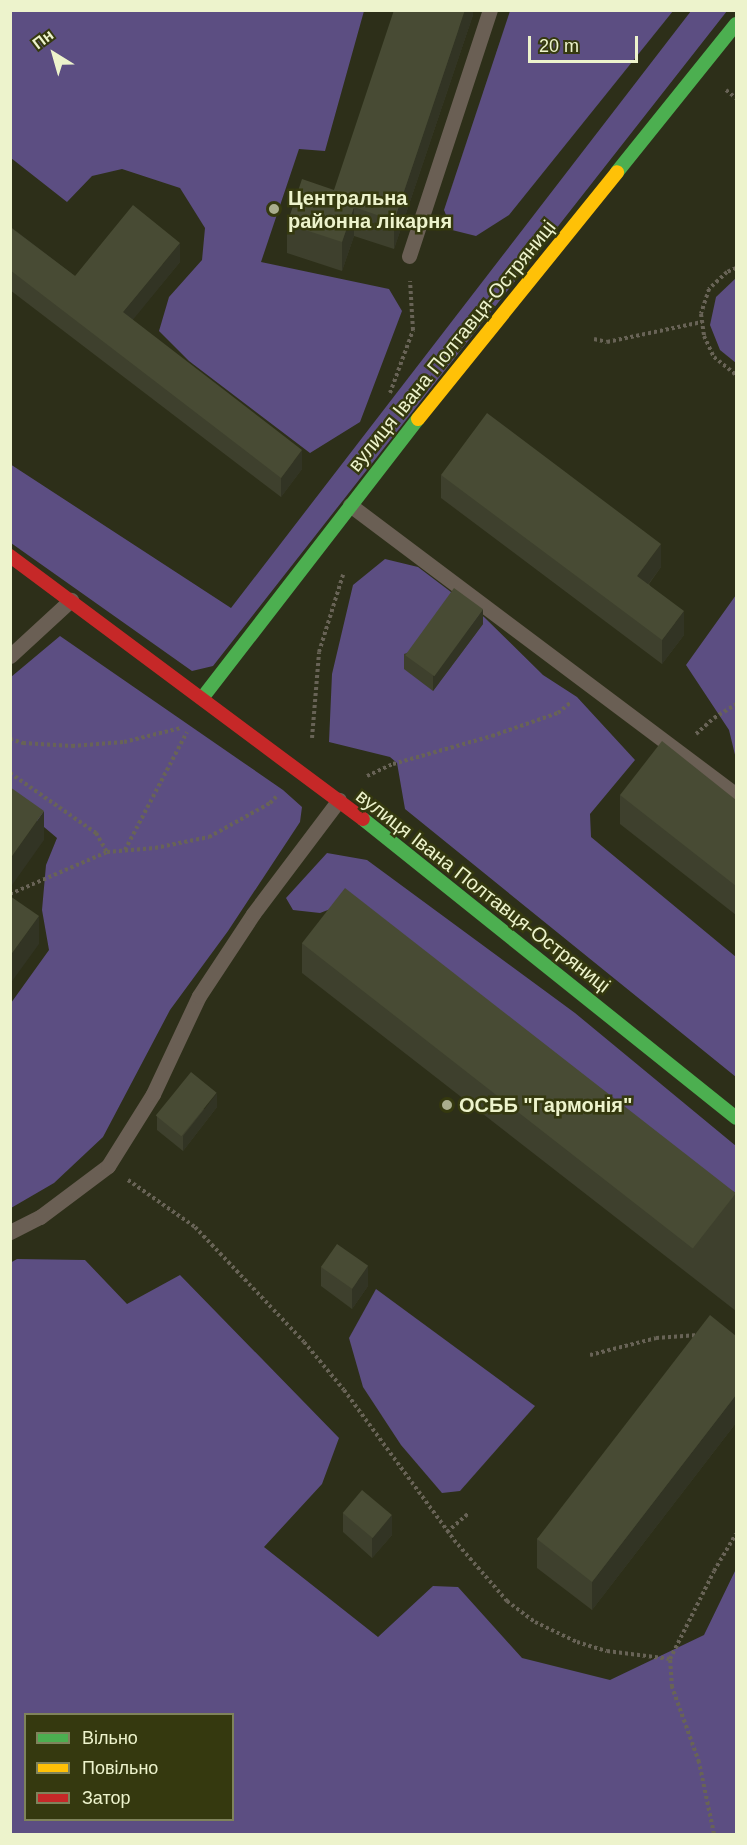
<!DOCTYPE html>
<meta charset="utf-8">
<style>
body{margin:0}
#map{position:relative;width:747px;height:1845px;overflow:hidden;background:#2d2f19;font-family:Arial,sans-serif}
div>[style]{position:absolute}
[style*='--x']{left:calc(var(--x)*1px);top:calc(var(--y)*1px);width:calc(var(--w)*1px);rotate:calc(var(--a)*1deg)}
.green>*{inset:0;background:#5c4e82}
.path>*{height:4px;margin-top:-2px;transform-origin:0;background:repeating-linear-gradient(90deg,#686356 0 3px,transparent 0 6px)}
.lane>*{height:15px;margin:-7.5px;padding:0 7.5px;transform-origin:7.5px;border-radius:7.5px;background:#6a5f54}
.fast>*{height:14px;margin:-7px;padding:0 7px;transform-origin:7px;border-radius:7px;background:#4caf50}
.slow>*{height:14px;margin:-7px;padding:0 7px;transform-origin:7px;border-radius:7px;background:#ffc107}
.jam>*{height:14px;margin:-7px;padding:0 7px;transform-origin:7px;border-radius:7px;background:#c62828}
.wall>*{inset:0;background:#3e402d}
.shaded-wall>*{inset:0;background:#323424}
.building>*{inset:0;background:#484b34;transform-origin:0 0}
.dots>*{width:16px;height:16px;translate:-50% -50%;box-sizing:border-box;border:3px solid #35390f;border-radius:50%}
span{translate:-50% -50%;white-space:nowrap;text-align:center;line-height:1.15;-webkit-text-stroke:5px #35390f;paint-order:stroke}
.poi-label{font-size:20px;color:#edf3cc;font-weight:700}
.left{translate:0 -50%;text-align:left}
.street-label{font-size:20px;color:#edf3cc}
.frame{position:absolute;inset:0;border:12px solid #edf3cc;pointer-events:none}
.legend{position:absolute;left:24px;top:1713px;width:210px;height:108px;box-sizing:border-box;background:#35390f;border:2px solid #7f835b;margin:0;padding:8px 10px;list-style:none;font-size:18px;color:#edf3cc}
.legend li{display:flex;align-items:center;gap:12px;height:30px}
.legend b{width:30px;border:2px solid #7f835b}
.north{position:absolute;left:24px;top:24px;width:60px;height:60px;-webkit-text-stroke:4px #35390f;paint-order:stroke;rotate:323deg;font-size:16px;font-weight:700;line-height:24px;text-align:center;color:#edf3cc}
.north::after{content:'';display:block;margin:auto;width:21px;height:27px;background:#edf3cc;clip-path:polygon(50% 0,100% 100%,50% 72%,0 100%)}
.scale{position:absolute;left:528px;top:36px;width:110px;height:27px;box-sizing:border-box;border:3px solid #edf3cc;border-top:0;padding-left:8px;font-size:18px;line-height:21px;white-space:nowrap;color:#edf3cc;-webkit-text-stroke:4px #35390f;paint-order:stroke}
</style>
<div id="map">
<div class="green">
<i style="clip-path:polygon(10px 11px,364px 11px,325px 151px,299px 149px,261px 262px,389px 289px,402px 311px,360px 422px,310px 453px,189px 361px,159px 331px,169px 297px,202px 260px,205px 228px,180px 188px,122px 169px,92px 176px,67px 202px,11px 158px)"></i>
<i style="clip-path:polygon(510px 11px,673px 11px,509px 215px,476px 236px,452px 230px,444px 210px)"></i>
<i style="clip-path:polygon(691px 11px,727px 11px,213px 666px,192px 671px,11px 543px,10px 464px,231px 608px)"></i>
<i style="clip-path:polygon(736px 278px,736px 363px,720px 350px,710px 325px,716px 297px)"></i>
<i style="clip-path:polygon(385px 559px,418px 567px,484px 617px,543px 675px,577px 697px,635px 760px,590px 814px,591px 837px,736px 957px,736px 1077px,405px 809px,397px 763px,390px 757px,329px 742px,332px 674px,353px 585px)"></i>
<i style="clip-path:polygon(736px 595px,736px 759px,729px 730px,686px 665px)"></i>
<i style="clip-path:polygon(60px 636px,283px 790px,302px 807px,300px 822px,228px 931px,170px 1010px,103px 1137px,54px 1183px,11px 1208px,11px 1003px,49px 950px,42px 910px,46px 865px,57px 838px,11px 799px,11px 677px)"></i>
<i style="clip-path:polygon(327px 853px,367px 860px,575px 1013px,736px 1146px,736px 1217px,333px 908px,320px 913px,293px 910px,286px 898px)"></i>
<i style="clip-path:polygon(evenodd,17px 1259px,85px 1260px,127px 1304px,180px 1275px,339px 1438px,322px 1484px,264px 1547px,378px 1637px,433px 1586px,458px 1587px,522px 1658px,610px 1680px,704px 1635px,736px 1569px,736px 1834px,11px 1834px,10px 1263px,17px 1259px,26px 1714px,232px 1714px,232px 1820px,26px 1820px,26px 1714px)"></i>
<i style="clip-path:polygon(376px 1289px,535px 1406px,460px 1491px,442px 1493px,401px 1445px,363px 1387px,349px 1338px)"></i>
</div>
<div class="path">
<i style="--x:726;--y:90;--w:13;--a:39"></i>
<i style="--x:736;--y:268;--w:10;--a:156"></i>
<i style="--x:727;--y:272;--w:25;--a:137"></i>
<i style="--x:709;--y:289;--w:26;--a:108"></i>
<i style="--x:701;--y:314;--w:22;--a:82"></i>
<i style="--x:704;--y:336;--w:23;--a:65"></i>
<i style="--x:714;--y:357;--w:28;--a:39"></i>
<i style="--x:594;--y:339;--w:13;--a:13"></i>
<i style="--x:607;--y:342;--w:97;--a:-11.9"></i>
<i style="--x:390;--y:393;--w:67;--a:-69.9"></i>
<i style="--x:413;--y:330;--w:49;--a:-93.5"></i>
<i style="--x:696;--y:734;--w:24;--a:-42"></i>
<i style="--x:714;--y:718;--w:26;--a:-32"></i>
<i style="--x:312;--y:738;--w:86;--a:-85.3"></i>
<i style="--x:319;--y:652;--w:81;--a:-72.7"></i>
<i style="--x:10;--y:739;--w:14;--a:17"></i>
<i style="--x:23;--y:743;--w:49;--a:3.5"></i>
<i style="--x:72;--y:746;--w:52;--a:-4.4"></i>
<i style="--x:124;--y:742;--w:59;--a:-13.8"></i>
<i style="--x:10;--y:773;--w:105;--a:34.9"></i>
<i style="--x:96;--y:833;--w:22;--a:60"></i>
<i style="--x:367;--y:776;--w:29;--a:-25"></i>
<i style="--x:393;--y:764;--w:103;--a:-15.8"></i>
<i style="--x:492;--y:736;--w:70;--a:-19.2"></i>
<i style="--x:558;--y:713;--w:16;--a:-40"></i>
<i style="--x:125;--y:850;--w:133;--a:-62.3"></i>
<i style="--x:10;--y:894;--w:106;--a:-23.4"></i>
<i style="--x:107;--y:852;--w:48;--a:-4.8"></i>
<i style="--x:155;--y:848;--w:55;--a:-11.5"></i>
<i style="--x:209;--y:837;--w:70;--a:-29.1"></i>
<i style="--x:270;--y:803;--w:10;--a:-45"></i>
<i style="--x:128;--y:1180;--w:82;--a:35"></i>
<i style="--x:195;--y:1227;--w:158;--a:46.5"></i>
<i style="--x:304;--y:1342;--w:62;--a:50.2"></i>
<i style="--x:344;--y:1390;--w:186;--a:53.7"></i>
<i style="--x:454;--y:1540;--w:81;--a:49"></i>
<i style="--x:507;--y:1601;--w:35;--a:37"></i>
<i style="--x:535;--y:1622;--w:47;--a:25.5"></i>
<i style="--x:577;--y:1642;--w:31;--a:17"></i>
<i style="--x:607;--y:1651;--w:64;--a:7.2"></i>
<i style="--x:590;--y:1355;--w:68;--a:-14.4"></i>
<i style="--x:656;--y:1338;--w:42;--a:-4.1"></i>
<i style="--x:447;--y:1532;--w:29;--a:-41"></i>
<i style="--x:714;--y:1834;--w:74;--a:-101.8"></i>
<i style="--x:699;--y:1762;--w:80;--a:-109.8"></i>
<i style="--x:672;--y:1687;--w:28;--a:-94"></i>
<i style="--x:670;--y:1659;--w:98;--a:-63.4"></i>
<i style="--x:714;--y:1571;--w:43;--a:-59.3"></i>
</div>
<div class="lane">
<i style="--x:409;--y:256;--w:259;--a:-71.8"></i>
<i style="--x:350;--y:505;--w:483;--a:36.9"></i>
<i style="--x:10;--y:656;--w:83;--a:-42.6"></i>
<i style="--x:10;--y:1232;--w:34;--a:-27"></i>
<i style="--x:40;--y:1217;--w:85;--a:-36.9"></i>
<i style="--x:108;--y:1166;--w:85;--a:-58"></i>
<i style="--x:153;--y:1094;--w:108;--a:-64.9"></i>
<i style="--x:199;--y:996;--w:98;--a:-56.6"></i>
<i style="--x:253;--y:914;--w:143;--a:-53"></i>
</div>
<div class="fast">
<i style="--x:617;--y:172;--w:190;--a:-51.2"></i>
<i style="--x:203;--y:697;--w:351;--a:-52.3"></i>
<i style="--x:363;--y:819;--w:478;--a:38.7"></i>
</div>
<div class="slow">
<i style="--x:418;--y:419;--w:317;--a:-51.1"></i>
</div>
<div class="jam">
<i style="--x:10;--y:556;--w:440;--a:36.7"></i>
</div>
<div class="wall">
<i style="clip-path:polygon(473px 10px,473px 15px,394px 249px,354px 236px,342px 271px,287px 253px,287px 224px,334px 190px)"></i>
<i style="clip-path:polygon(10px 219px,12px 228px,75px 276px,180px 262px,132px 320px,302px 469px,281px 497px,10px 290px)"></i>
<i style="clip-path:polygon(441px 475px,661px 567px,649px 584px,684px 635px,662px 664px,441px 498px)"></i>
<i style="clip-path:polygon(483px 624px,433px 691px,404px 669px,404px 654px)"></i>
<i style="clip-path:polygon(620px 795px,736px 800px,736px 915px,620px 824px)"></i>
<i style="clip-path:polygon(302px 943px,736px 1193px,736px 1311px,302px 973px)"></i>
<i style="clip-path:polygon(217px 1107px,183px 1151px,157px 1130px,157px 1116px)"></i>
<i style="clip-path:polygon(321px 1267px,368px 1286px,352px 1309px,321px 1286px)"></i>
<i style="clip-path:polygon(736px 1336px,736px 1423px,592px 1610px,537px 1568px,537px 1539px)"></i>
<i style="clip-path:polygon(343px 1513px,392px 1535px,372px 1558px,343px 1532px)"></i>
</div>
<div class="shaded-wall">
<i style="clip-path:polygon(465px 10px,473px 10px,473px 15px,394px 249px,394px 221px)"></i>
<i style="clip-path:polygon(354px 207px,354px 236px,342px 271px,342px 242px)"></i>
<i style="clip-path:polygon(180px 243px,180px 262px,123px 332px,123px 312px)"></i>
<i style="clip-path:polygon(302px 450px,302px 469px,281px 497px,281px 478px)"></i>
<i style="clip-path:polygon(661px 544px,661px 567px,637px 599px,637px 576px)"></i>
<i style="clip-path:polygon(483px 609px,483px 624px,433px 691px,433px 676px)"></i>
<i style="clip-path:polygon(684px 611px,684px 635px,662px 664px,662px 640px)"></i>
<i style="clip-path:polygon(44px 811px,44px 840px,10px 888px,10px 859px)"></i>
<i style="clip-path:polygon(39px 916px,39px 944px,10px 984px,10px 956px)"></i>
<i style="clip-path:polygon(217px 1093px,217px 1107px,183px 1151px,183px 1136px)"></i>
<i style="clip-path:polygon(368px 1266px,368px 1286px,352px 1309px,352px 1289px)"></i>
<i style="clip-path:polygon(736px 1395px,736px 1423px,592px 1610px,592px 1582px)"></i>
<i style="clip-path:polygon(392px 1515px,392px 1535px,372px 1558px,372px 1538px)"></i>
</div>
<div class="building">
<i style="clip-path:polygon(394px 10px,465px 10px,394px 221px,354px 207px,342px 242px,287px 224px,302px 179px,334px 190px)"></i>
<i style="clip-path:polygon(133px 205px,180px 243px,123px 312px,302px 450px,281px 478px,10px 270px,10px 227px,75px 276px)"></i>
<i style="clip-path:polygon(487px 413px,661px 544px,637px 576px,684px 611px,662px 640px,441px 475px)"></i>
<i style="left:454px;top:588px;width:36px;height:83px;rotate:36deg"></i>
<i style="clip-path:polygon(662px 741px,736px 800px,736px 886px,620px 795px)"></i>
<i style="clip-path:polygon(10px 787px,44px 811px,10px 859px)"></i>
<i style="left:345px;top:888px;width:496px;height:70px;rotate:38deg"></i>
<i style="clip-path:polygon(10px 896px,39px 916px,10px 956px)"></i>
<i style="left:191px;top:1072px;width:33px;height:56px;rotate:39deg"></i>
<i style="left:337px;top:1244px;width:38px;height:28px;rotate:35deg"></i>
<i style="clip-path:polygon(710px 1315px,736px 1336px,736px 1395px,592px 1582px,537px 1539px)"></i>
<i style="left:362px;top:1490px;width:39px;height:30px;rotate:40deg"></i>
</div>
<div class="dots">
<i style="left:274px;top:209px;background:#aaae8d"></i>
<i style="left:447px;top:1105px;background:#aaae8d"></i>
</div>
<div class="poi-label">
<span class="left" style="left:288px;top:210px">Центральна<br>районна лікарня</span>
<span class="left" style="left:459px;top:1105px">ОСББ "Гармонія"</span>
</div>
<div class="street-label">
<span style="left:452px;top:346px;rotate:-51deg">вулиця Івана Полтавця-Остряниці</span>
<span style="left:483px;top:891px;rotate:38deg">вулиця Івана Полтавця-Остряниці</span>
</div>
<div class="frame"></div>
<ul class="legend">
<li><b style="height:8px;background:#4caf50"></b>Вільно</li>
<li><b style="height:8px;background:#ffc107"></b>Повільно</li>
<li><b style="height:8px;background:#c62828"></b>Затор</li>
</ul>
<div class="north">Пн</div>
<div class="scale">20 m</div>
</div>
